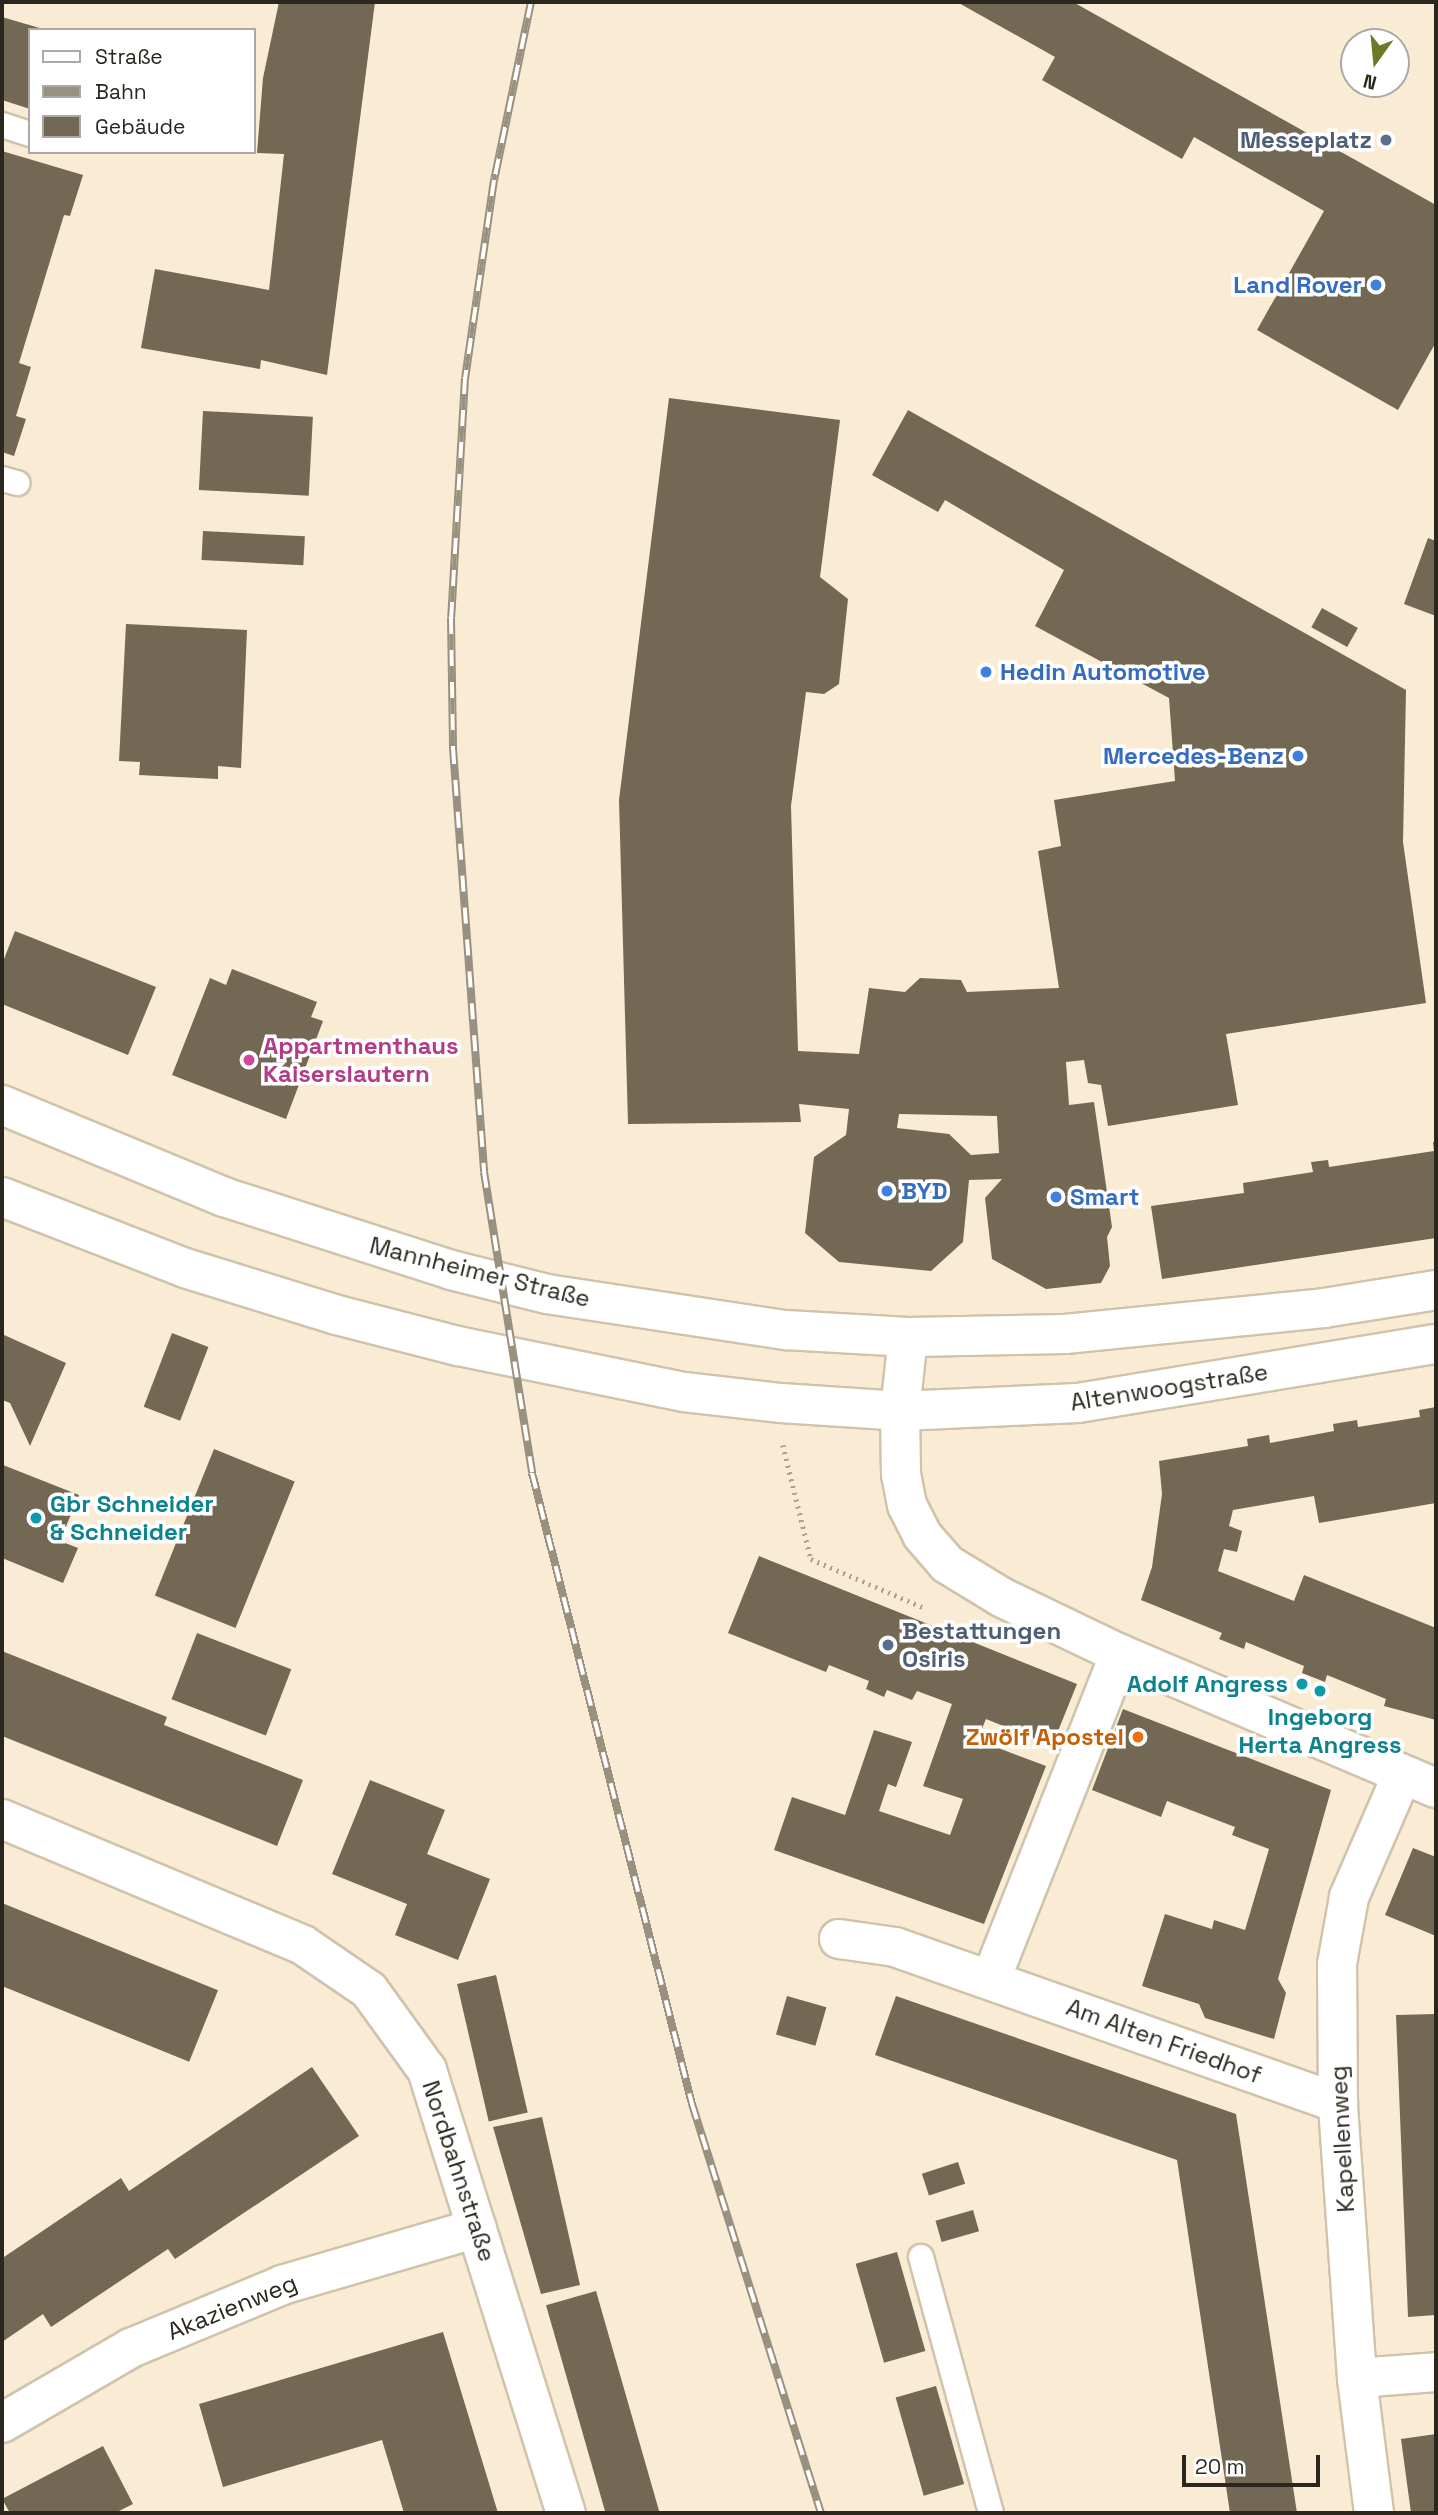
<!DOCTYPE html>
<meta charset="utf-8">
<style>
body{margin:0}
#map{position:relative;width:1438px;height:2515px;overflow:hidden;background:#faecd4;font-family:"Space Grotesk",sans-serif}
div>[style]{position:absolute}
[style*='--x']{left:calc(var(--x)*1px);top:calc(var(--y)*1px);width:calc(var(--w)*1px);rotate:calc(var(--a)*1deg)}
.building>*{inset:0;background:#736853;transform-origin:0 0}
.path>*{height:4.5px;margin-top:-2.25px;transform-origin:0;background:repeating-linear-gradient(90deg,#aba18e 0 2px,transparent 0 7px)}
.roads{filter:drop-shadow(2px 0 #d0c3ac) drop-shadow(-2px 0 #d0c3ac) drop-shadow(0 2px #d0c3ac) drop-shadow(0 -2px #d0c3ac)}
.service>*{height:24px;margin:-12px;padding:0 12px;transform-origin:12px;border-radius:12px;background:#fff}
.minor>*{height:38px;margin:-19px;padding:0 19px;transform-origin:19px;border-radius:19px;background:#fff}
.secondary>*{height:38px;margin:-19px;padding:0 19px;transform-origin:19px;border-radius:19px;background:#fff}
.rail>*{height:8px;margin-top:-4px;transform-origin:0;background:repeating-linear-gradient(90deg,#fff 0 16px,#99907f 0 32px);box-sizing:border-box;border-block:2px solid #99907f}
.dots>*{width:19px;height:19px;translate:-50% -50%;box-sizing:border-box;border:4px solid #fff;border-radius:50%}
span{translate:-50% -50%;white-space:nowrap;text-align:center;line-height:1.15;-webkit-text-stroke:7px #fff;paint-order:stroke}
.service-label{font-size:24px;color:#4e5e75;font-weight:700}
.right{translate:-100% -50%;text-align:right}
.left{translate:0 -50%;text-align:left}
.shop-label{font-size:24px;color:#366cbe;font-weight:700}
.hotel-label{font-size:24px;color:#b23c85;font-weight:700}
.street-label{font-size:24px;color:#2b271e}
.culture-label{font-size:24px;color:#0d838f;font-weight:700}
.food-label{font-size:24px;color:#c56008;font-weight:700}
.frame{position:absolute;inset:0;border:4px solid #2b271e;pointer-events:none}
.legend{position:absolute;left:28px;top:28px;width:228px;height:126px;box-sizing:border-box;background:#fff;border:2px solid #aaa9a5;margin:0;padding:9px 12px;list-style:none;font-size:21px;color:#2b271e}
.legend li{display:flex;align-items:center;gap:14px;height:35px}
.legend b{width:35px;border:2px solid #aaa9a5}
.north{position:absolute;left:1340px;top:28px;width:70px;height:70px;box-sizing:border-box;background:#fff;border:2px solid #aaa9a5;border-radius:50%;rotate:195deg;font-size:19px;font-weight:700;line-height:28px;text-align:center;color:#2b271e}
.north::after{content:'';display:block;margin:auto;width:24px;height:32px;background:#6a7a28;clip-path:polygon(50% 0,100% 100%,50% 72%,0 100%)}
.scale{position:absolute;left:1182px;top:2455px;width:138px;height:32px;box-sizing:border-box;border:4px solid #2b271e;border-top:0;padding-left:9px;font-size:21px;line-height:24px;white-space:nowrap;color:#2b271e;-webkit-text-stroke:5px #fff;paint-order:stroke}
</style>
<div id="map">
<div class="building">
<i style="clip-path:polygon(279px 2px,375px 2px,327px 375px,261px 360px,260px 369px,141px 348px,155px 269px,269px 290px,284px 154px,257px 153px,263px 78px)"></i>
<i style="clip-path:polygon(957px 2px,1073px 2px,1436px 205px,1436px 342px,1398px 410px,1257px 330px,1324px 211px,1194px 137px,1182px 159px,1042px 80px,1055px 57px)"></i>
<i style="clip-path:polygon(2px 17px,43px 29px,30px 30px,30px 109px,2px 100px)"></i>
<i style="clip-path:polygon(2px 151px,83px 175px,70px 216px,64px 215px,19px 363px,31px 367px,16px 416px,26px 419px,14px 456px,2px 452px)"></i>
<i style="clip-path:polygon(evenodd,669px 398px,840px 420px,820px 577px,848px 599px,839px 684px,824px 694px,806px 692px,791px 806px,798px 1051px,859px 1054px,869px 988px,905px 992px,920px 978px,961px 980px,967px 992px,1059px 988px,1038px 851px,1061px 846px,1054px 800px,1175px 781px,1169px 698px,1035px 626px,1064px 570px,945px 500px,938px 512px,872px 475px,908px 410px,1406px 690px,1403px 842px,1426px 1003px,1226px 1034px,1238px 1105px,1108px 1126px,1101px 1085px,1088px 1083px,1084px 1060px,1066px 1062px,1069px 1105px,1094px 1102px,1112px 1227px,1107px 1237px,1110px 1266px,1101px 1283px,1046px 1289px,992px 1259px,985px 1198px,1002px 1179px,969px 1180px,963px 1242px,931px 1271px,839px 1262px,805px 1233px,814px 1157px,846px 1135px,849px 1109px,799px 1104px,801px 1122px,628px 1124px,619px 800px,669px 398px,899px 1114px,997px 1116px,999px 1153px,971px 1155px,949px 1134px,897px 1128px,899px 1114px)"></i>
<i style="left:203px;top:411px;width:110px;height:79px;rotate:3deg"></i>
<i style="left:203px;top:531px;width:102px;height:29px;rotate:3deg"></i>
<i style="clip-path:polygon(1428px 538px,1436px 541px,1436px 616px,1404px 604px)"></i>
<i style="left:1322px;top:608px;width:41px;height:22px;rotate:29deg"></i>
<i style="clip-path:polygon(126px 624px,247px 630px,241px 768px,218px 766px,218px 779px,139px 775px,140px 762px,119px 761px)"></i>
<i style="clip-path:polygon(15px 931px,156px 987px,128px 1055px,2px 1004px,2px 964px)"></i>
<i style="clip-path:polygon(232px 969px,317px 1002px,311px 1017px,323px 1021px,286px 1119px,172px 1075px,210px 978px,226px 985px)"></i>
<i style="clip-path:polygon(1433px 1142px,1436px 1142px,1436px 1238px,1162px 1279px,1151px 1206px,1244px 1193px,1243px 1183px,1313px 1172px,1311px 1162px,1328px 1160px,1329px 1167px,1434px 1151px)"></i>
<i style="left:172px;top:1333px;width:39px;height:79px;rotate:21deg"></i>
<i style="clip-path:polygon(2px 1334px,66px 1363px,30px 1446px,10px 1403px,2px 1400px)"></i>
<i style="clip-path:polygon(1436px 1407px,1436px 1503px,1319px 1523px,1314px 1496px,1233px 1510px,1229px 1526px,1242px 1531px,1237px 1552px,1224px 1549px,1218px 1571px,1294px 1601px,1304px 1575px,1436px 1628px,1436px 1720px,1384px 1706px,1386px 1699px,1327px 1675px,1325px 1682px,1302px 1673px,1304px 1666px,1246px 1642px,1244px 1649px,1219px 1639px,1222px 1633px,1141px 1600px,1152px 1567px,1162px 1494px,1159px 1461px,1248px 1446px,1247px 1439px,1269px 1435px,1270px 1443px,1334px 1431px,1333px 1424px,1357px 1420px,1358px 1427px,1420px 1417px,1419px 1410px)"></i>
<i style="left:214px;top:1449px;width:87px;height:158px;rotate:22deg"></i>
<i style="clip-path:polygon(3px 1465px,79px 1495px,60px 1541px,78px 1548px,63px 1583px,2px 1558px)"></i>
<i style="clip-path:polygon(759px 1556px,1077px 1684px,1052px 1746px,986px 1719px,977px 1740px,1046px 1766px,984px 1924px,774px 1850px,792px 1797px,845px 1815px,874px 1730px,912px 1742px,896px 1787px,888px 1784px,879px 1811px,950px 1835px,963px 1799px,923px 1786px,952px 1704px,917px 1691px,912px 1700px,887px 1690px,884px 1697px,866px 1689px,869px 1681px,829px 1665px,826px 1672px,728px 1633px)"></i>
<i style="left:197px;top:1633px;width:101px;height:71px;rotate:21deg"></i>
<i style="clip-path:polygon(2px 1651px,167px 1717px,164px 1725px,303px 1780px,277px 1846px,2px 1736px)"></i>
<i style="clip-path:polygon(1123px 1709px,1331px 1790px,1278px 1979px,1286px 1993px,1274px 2039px,1205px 2018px,1199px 2004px,1142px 1986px,1165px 1914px,1212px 1929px,1214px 1920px,1245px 1930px,1269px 1849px,1232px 1835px,1235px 1827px,1167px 1801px,1161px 1817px,1092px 1790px)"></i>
<i style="clip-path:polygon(370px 1780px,445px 1810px,427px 1854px,490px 1879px,458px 1960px,395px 1935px,407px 1904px,332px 1874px)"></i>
<i style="clip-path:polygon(1413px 1848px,1436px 1857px,1436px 1936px,1385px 1915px)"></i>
<i style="left:2px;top:1903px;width:233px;height:77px;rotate:22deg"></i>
<i style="left:496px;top:1975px;width:141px;height:40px;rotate:77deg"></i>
<i style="left:787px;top:1996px;width:41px;height:40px;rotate:16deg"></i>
<i style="clip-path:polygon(896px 1996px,1236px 2114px,1297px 2513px,1230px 2513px,1177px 2160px,875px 2055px)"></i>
<i style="clip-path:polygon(1436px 2014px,1436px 2315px,1408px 2317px,1396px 2015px)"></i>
<i style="clip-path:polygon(312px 2067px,359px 2136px,175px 2259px,168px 2249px,51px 2327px,43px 2314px,2px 2342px,2px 2253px,4px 2257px,121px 2178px,129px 2191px)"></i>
<i style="clip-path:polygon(542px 2117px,580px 2285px,541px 2294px,493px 2127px)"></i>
<i style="left:958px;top:2162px;width:23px;height:38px;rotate:72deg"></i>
<i style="left:973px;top:2210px;width:22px;height:39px;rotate:74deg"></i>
<i style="left:897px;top:2252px;width:103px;height:43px;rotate:74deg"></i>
<i style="left:596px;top:2291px;width:231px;height:52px;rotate:74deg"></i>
<i style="clip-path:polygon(443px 2332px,498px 2513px,404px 2513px,382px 2440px,223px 2487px,199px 2404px)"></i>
<i style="left:936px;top:2386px;width:102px;height:42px;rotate:74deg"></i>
<i style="clip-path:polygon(1436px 2434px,1436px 2513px,1411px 2513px,1401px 2439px)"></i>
<i style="clip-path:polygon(103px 2446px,133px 2504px,115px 2513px,10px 2513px,2px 2499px)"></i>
</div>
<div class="path">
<i style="--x:783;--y:1445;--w:117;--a:76.2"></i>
<i style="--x:811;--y:1559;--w:124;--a:23.3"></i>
</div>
<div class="roads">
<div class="service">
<i style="--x:2;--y:125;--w:29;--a:18"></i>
<i style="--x:2;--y:479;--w:16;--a:15"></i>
<i style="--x:921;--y:2257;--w:265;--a:74.7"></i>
</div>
<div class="minor">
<i style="--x:908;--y:1337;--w:74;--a:96.2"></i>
<i style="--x:900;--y:1411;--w:63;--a:89.1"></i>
<i style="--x:901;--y:1474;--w:32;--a:79"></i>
<i style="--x:907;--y:1505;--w:34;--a:63"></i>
<i style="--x:922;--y:1535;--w:38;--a:49"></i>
<i style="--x:947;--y:1564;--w:63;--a:31.4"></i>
<i style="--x:1001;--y:1597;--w:132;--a:25.6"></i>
<i style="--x:1120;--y:1654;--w:343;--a:23"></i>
<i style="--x:2;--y:1819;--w:326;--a:22.7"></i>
<i style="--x:303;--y:1945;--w:80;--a:34.3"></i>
<i style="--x:369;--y:1990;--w:99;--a:54.1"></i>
<i style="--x:427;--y:2070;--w:464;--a:72.6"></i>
<i style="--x:839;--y:1939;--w:57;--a:8.1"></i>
<i style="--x:895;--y:1947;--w:470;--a:19.4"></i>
<i style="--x:991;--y:1979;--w:350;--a:-68.4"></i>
<i style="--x:1357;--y:2378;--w:79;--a:-4.3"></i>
<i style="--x:2;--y:2423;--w:149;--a:-30.2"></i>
<i style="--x:131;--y:2348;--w:164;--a:-22.6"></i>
<i style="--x:282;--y:2285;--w:203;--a:-16.3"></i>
<i style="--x:1374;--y:2513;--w:136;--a:-97.2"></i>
<i style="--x:1357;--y:2378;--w:276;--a:-94"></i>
<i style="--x:1338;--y:2103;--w:139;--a:-90.4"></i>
<i style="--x:1337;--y:1964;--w:68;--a:-79.8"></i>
<i style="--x:1349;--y:1897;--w:133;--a:-66.5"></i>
</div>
<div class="secondary">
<i style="--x:2;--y:1105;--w:240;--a:22.5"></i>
<i style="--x:224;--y:1197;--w:238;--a:17.8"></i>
<i style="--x:451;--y:1270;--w:99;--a:14"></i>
<i style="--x:547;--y:1294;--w:242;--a:8.6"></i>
<i style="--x:786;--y:1330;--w:122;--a:3.3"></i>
<i style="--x:908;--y:1337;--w:157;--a:-1.1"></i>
<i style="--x:1065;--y:1334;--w:260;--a:-5.7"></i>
<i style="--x:1324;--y:1308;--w:113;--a:-9.1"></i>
<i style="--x:2;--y:1197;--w:196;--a:21.2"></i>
<i style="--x:185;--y:1268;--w:159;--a:17.2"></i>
<i style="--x:337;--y:1315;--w:125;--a:14.4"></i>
<i style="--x:458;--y:1346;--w:231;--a:11.5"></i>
<i style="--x:684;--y:1392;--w:98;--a:6.5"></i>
<i style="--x:781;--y:1403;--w:119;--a:3.8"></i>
<i style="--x:900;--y:1411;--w:178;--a:-2.6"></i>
<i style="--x:1078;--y:1403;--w:363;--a:-9.4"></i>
</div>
</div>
<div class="rail">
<i style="--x:531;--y:2;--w:182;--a:101.7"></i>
<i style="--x:494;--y:180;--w:200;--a:98.3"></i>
<i style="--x:465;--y:378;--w:240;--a:93.3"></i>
<i style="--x:451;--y:618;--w:130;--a:89.1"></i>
<i style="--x:453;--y:748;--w:425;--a:85.8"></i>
<i style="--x:484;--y:1172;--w:305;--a:80.9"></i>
<i style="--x:532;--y:1473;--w:651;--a:75.77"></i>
<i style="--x:692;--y:2104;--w:429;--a:72.5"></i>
</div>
<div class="dots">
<i style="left:1386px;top:140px;background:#5c6f8a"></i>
<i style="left:1376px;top:285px;background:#3f7fe0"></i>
<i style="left:986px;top:672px;background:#3f7fe0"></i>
<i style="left:1298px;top:756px;background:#3f7fe0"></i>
<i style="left:249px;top:1060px;background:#d1479c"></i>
<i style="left:887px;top:1191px;background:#3f7fe0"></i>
<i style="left:1056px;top:1197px;background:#3f7fe0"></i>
<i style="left:36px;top:1518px;background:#0f9aa8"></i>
<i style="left:888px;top:1645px;background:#5c6f8a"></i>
<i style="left:1302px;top:1684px;background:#0f9aa8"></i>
<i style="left:1320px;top:1691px;background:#0f9aa8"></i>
<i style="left:1138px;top:1737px;background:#e8710a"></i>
</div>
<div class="service-label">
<span class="right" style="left:1372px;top:140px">Messeplatz</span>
<span class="left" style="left:902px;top:1645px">Bestattungen<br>Osiris</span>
</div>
<div class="shop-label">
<span class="right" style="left:1362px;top:285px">Land Rover</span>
<span class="left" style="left:1000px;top:672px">Hedin Automotive</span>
<span class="right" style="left:1284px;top:756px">Mercedes-Benz</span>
<span class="left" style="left:901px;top:1191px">BYD</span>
<span class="left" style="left:1070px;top:1197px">Smart</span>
</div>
<div class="hotel-label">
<span class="left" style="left:263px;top:1060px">Appartmenthaus<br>Kaiserslautern</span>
</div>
<div class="street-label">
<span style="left:480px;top:1272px;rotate:14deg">Mannheimer Straße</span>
<span style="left:1169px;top:1387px;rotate:-9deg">Altenwoogstraße</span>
<span style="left:1164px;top:2041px;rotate:20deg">Am Alten Friedhof</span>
<span style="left:1342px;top:2139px;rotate:-93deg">Kapellenweg</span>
<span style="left:459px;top:2171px;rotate:72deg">Nordbahnstraße</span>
<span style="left:232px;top:2307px;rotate:-22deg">Akazienweg</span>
</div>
<div class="culture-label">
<span class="left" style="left:50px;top:1518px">Gbr Schneider<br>&amp; Schneider</span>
<span class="right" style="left:1288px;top:1684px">Adolf Angress</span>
<span style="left:1320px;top:1731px">Ingeborg<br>Herta Angress</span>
</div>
<div class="food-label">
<span class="right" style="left:1124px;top:1737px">Zwölf Apostel</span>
</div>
<div class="frame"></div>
<ul class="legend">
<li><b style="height:9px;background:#fff"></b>Straße</li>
<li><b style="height:9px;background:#99907f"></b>Bahn</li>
<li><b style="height:19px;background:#736853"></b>Gebäude</li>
</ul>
<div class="north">N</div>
<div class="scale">20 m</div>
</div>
